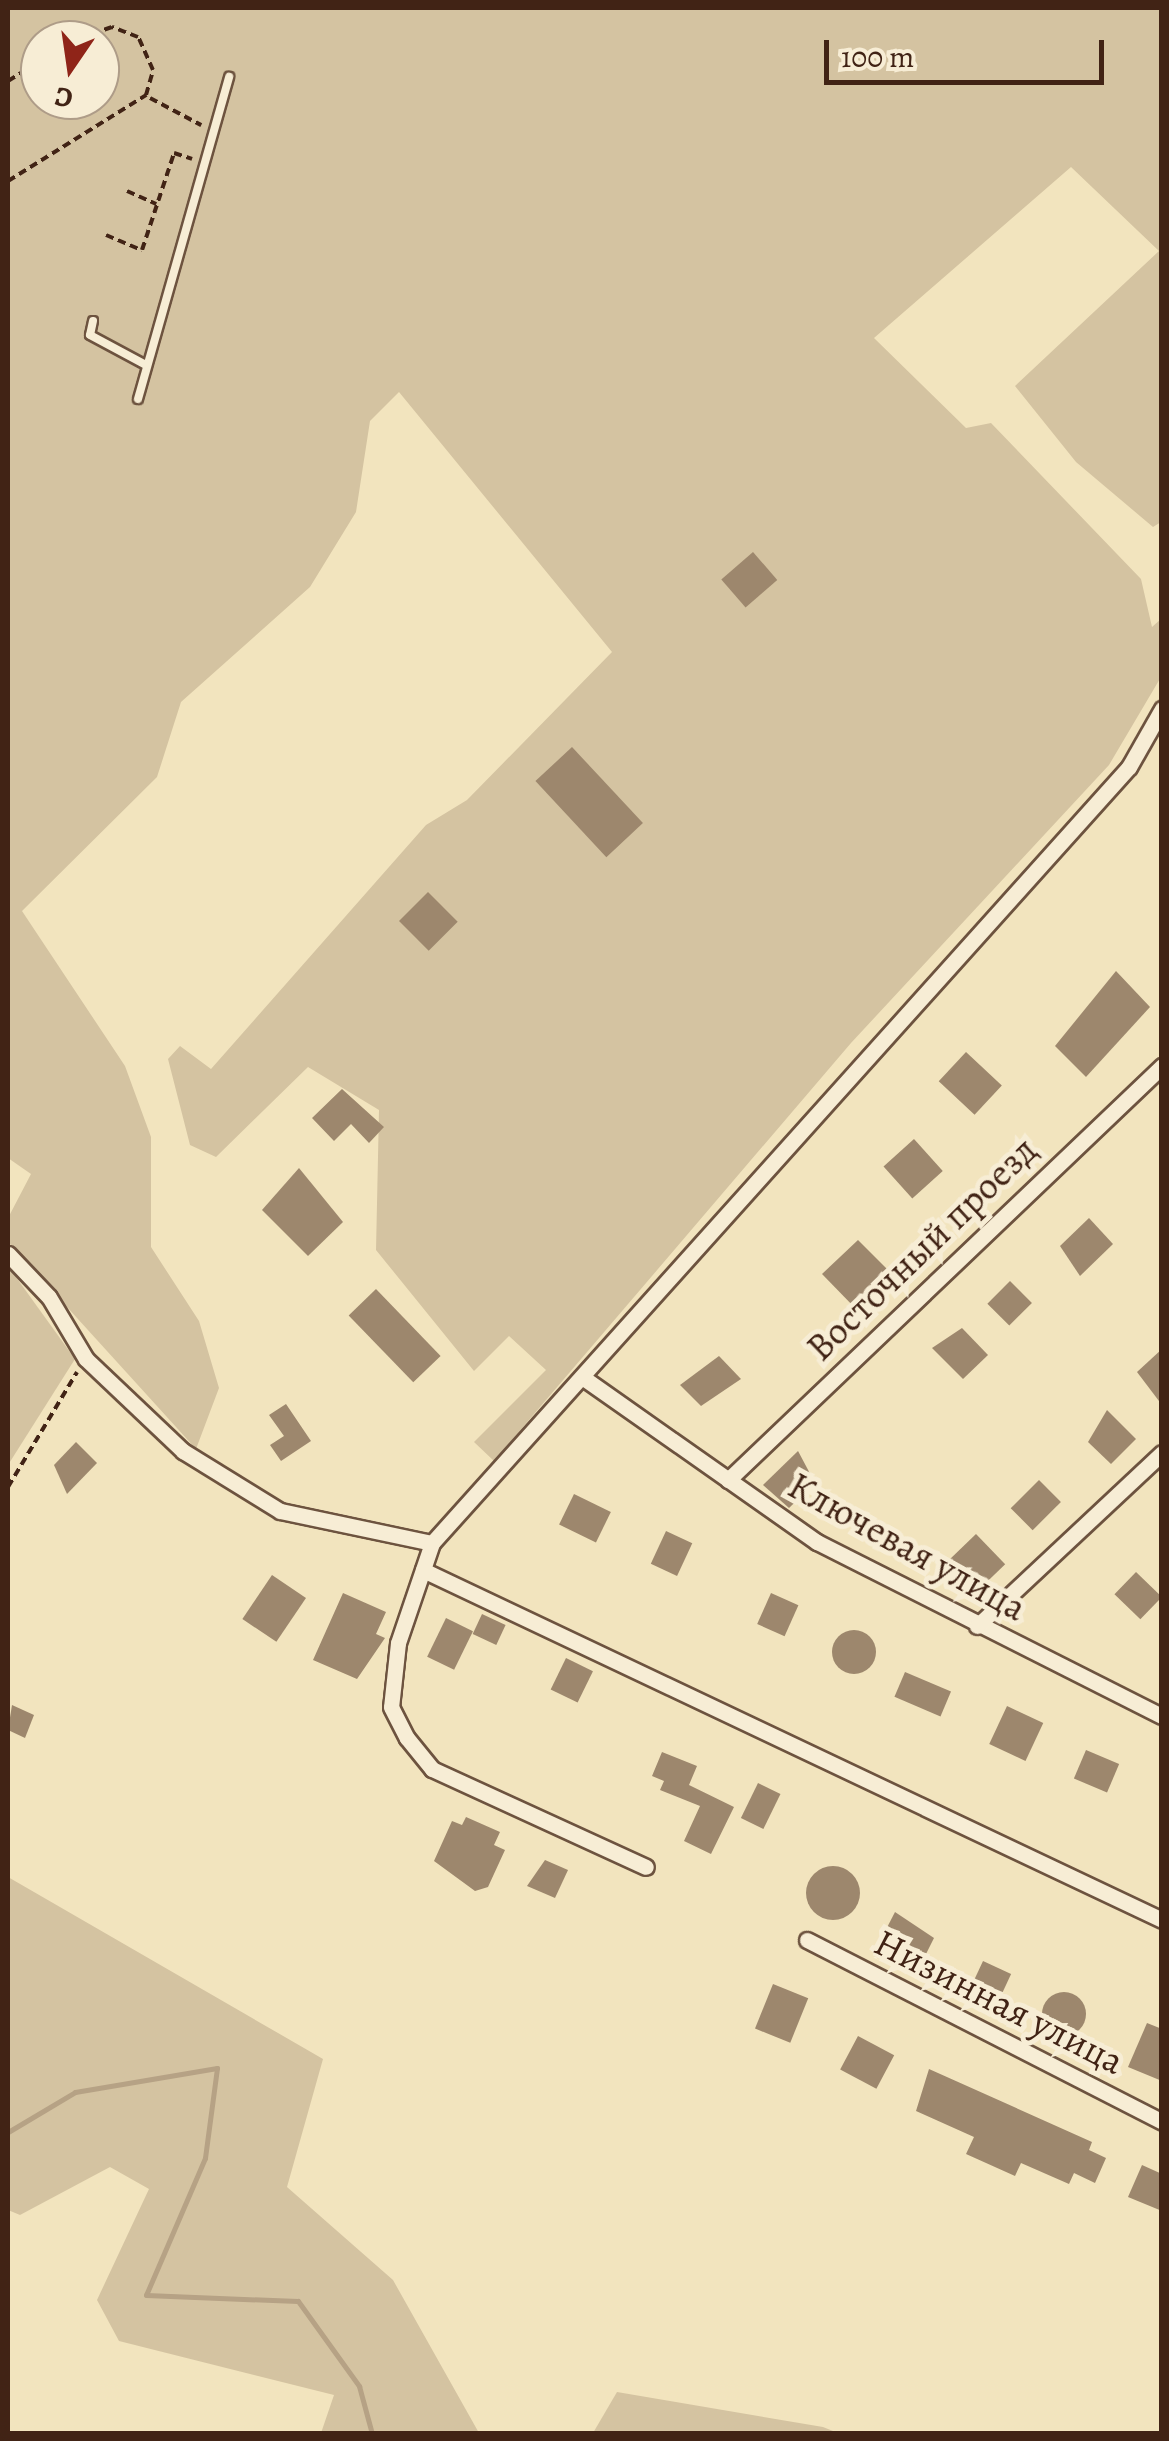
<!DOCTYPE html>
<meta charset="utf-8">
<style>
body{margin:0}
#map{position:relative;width:1169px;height:2441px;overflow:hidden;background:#f2e4be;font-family:Alegreya,serif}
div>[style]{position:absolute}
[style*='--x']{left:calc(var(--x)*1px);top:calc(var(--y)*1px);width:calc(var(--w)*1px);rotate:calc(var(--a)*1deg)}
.green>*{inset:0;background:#d4c3a1}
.stream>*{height:5px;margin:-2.5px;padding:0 2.5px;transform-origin:2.5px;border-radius:2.5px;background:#b6a285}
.building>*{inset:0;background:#9d876d;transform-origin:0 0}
.round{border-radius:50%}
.path>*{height:4px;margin-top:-2px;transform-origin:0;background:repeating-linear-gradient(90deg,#412315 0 8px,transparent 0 13px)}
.roads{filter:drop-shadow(2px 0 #6d533f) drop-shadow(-2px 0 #6d533f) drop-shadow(0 2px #6d533f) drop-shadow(0 -2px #6d533f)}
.lane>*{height:8px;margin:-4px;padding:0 4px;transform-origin:4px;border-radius:4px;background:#f7edd5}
.street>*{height:15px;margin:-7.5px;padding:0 7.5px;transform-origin:7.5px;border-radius:7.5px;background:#f7edd5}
span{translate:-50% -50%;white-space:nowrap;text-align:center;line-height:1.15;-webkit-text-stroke:10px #f7edd5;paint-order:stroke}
.street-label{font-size:38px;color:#412315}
.frame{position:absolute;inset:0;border:10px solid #412315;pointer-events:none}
.north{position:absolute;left:20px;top:20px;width:100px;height:100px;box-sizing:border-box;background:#f7edd5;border:2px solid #ae9c88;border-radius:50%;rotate:193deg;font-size:28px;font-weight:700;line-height:40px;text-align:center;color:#412315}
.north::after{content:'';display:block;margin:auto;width:35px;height:45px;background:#8f2418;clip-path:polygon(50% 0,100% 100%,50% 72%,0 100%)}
.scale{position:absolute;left:824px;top:40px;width:280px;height:45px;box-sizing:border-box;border:5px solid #412315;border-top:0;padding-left:12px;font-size:30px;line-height:35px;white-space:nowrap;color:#412315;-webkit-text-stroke:8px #f7edd5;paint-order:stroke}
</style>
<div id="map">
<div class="green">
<i style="clip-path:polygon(evenodd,8px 8px,1161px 8px,1161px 522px,1153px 527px,1076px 462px,1015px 386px,1159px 251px,1071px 167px,874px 338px,966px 428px,991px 423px,1141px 579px,1152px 627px,1161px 619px,1161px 677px,1109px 765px,851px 1043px,494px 1461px,474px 1442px,546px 1370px,509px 1336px,474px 1371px,376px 1250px,379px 1110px,308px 1067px,216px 1157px,190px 1145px,168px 1059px,180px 1046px,211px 1069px,426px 825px,467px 800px,612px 652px,399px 392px,370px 421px,356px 512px,310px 587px,181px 702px,157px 777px,22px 911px,125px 1066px,151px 1137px,151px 1247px,199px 1321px,219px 1388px,196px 1449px,8px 1242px,8px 1218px,31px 1174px,8px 1158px,8px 8px,40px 40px,100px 40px,100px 100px,40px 100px,40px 40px)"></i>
<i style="clip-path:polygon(8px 1266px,75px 1359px,8px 1465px)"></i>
<i style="clip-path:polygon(8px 1877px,323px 2059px,287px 2187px,393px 2280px,479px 2433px,321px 2433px,334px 2395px,119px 2341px,97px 2300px,149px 2189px,110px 2167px,20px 2215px,8px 2210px)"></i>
<i style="clip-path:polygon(617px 2392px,823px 2427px,838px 2433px,593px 2433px)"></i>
</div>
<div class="stream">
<i style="--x:8;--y:2132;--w:78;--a:-30.8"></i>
<i style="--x:75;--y:2092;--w:144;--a:-9.6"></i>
<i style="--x:217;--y:2068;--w:91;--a:97.6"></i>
<i style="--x:205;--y:2158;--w:149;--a:113.3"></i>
<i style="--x:146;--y:2295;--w:152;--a:2.3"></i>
<i style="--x:298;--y:2301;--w:105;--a:54.3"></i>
<i style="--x:359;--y:2386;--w:50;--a:74.8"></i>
</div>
<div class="building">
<i style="left:753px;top:552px;width:37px;height:42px;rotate:49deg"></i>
<i style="left:572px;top:747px;width:104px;height:50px;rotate:47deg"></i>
<i style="left:428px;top:892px;width:42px;height:41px;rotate:45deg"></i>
<i style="clip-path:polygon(1116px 971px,1150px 1007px,1086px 1077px,1055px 1046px)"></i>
<i style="left:966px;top:1052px;width:49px;height:40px;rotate:43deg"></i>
<i style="clip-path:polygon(342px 1089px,384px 1127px,369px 1143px,351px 1124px,334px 1141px,312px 1118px)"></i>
<i style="left:914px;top:1139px;width:43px;height:41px;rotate:48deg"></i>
<i style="clip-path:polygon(299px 1168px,343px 1222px,308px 1256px,262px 1210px)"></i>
<i style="clip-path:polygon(1089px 1218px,1113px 1244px,1080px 1276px,1060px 1246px)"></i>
<i style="clip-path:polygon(858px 1240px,887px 1269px,858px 1311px,822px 1274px)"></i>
<i style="left:1010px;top:1281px;width:31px;height:32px;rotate:45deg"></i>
<i style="left:376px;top:1289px;width:93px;height:38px;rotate:46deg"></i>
<i style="clip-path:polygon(962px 1328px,988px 1355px,963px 1379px,932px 1348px)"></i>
<i style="clip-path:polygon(1162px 1349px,1162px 1405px,1137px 1372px)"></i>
<i style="clip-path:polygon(719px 1356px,741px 1379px,701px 1406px,680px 1385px)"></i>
<i style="clip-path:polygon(286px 1404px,311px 1441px,281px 1461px,270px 1445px,284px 1436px,269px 1415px)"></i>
<i style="clip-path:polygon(1107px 1410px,1136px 1439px,1111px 1464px,1088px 1442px)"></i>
<i style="clip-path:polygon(76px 1442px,97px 1463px,67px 1494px,54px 1465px)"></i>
<i style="clip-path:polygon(798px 1451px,815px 1483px,789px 1508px,763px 1485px)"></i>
<i style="left:1039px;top:1480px;width:31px;height:40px;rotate:45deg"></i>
<i style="left:574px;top:1494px;width:41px;height:34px;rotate:26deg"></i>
<i style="left:666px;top:1531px;width:29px;height:36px;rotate:25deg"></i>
<i style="left:976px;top:1534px;width:42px;height:40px;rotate:46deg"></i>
<i style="left:1136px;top:1572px;width:36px;height:31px;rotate:44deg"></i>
<i style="left:272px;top:1575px;width:41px;height:53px;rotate:34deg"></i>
<i style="clip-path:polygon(343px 1593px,386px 1612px,376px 1634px,385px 1638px,357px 1679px,313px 1660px)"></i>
<i style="left:771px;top:1593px;width:30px;height:34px;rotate:24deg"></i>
<i style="left:482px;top:1614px;width:26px;height:22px;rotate:25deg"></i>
<i style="left:446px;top:1618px;width:30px;height:43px;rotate:26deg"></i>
<i class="round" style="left:832px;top:1630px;width:44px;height:44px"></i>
<i style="left:566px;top:1658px;width:30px;height:35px;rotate:26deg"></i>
<i style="left:905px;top:1672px;width:50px;height:27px;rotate:23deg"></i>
<i style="clip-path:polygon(12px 1705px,34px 1715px,25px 1738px,8px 1730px)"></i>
<i style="left:1007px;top:1706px;width:40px;height:42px;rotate:25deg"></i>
<i style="left:1086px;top:1750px;width:36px;height:31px;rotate:23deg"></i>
<i style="clip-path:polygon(662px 1752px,697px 1766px,689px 1785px,734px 1807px,711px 1854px,684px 1841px,700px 1806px,660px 1790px,664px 1781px,652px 1776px)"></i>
<i style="left:758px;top:1783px;width:25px;height:39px;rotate:26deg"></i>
<i style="clip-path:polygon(466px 1817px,500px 1832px,494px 1845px,505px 1850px,488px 1887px,475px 1891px,434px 1861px,452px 1821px,462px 1825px)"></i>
<i style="clip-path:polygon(545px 1860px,568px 1870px,555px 1898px,527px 1886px)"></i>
<i class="round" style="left:806px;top:1866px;width:54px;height:54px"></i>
<i style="clip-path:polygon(895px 1912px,934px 1938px,920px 1966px,878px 1945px)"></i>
<i style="left:983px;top:1961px;width:31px;height:33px;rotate:25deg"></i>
<i style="left:773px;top:1984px;width:38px;height:48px;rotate:22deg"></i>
<i class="round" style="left:1042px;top:1992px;width:44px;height:44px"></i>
<i style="clip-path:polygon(1147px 2023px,1162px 2029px,1162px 2081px,1128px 2067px)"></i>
<i style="left:858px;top:2036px;width:41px;height:38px;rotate:28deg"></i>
<i style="clip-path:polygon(929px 2069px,1092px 2142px,1089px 2150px,1106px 2158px,1095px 2183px,1074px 2173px,1069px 2184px,1021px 2163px,1015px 2176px,966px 2154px,974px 2137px,916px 2111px)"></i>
<i style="clip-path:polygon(1142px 2165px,1162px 2174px,1162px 2211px,1128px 2197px)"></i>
</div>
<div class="path">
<i style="--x:8;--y:81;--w:38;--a:-32"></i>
<i style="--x:150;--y:98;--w:58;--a:27.9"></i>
<i style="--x:8;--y:181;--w:163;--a:-31.9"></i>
<i style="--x:146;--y:95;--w:26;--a:-74"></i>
<i style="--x:153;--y:70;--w:36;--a:-114"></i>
<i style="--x:138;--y:37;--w:28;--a:-159"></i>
<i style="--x:112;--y:27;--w:39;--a:161"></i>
<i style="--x:127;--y:191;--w:32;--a:24"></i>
<i style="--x:106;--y:235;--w:39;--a:23"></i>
<i style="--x:142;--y:250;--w:102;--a:-71.7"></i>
<i style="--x:174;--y:153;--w:19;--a:18"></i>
<i style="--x:8;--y:1487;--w:134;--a:-59"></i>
</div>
<div class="roads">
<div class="lane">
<i style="--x:93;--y:321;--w:14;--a:102"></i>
<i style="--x:90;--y:335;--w:64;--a:28.2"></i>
<i style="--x:138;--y:399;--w:335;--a:-74.2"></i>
</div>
<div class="street">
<i style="--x:8;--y:1254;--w:59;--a:46.4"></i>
<i style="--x:49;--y:1297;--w:72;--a:59.2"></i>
<i style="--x:86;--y:1359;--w:134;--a:43.5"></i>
<i style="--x:183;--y:1451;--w:114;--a:31.7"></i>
<i style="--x:280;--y:1511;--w:155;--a:11.9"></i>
<i style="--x:432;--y:1543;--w:1043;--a:-48.07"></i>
<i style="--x:1129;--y:767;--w:67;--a:-60.4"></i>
<i style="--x:585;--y:1379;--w:284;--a:35.1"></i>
<i style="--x:817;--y:1542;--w:386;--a:26.8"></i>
<i style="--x:728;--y:1480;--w:600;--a:-43.65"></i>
<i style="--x:432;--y:1543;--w:106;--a:108.8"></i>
<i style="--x:398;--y:1643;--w:64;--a:96.2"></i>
<i style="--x:391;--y:1707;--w:35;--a:63"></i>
<i style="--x:407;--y:1738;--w:40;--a:51"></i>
<i style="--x:432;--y:1769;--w:235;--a:24.6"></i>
<i style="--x:423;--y:1570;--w:818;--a:25.34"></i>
<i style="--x:977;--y:1626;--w:253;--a:-43.1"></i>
<i style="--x:807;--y:1940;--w:399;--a:27.1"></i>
</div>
</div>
<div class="street-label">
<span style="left:922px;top:1249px;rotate:-44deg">Восточный проезд</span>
<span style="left:907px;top:1547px;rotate:29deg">Ключевая улица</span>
<span style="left:999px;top:2002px;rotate:27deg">Низинная улица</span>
</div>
<div class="frame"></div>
<div class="north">С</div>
<div class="scale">100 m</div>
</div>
